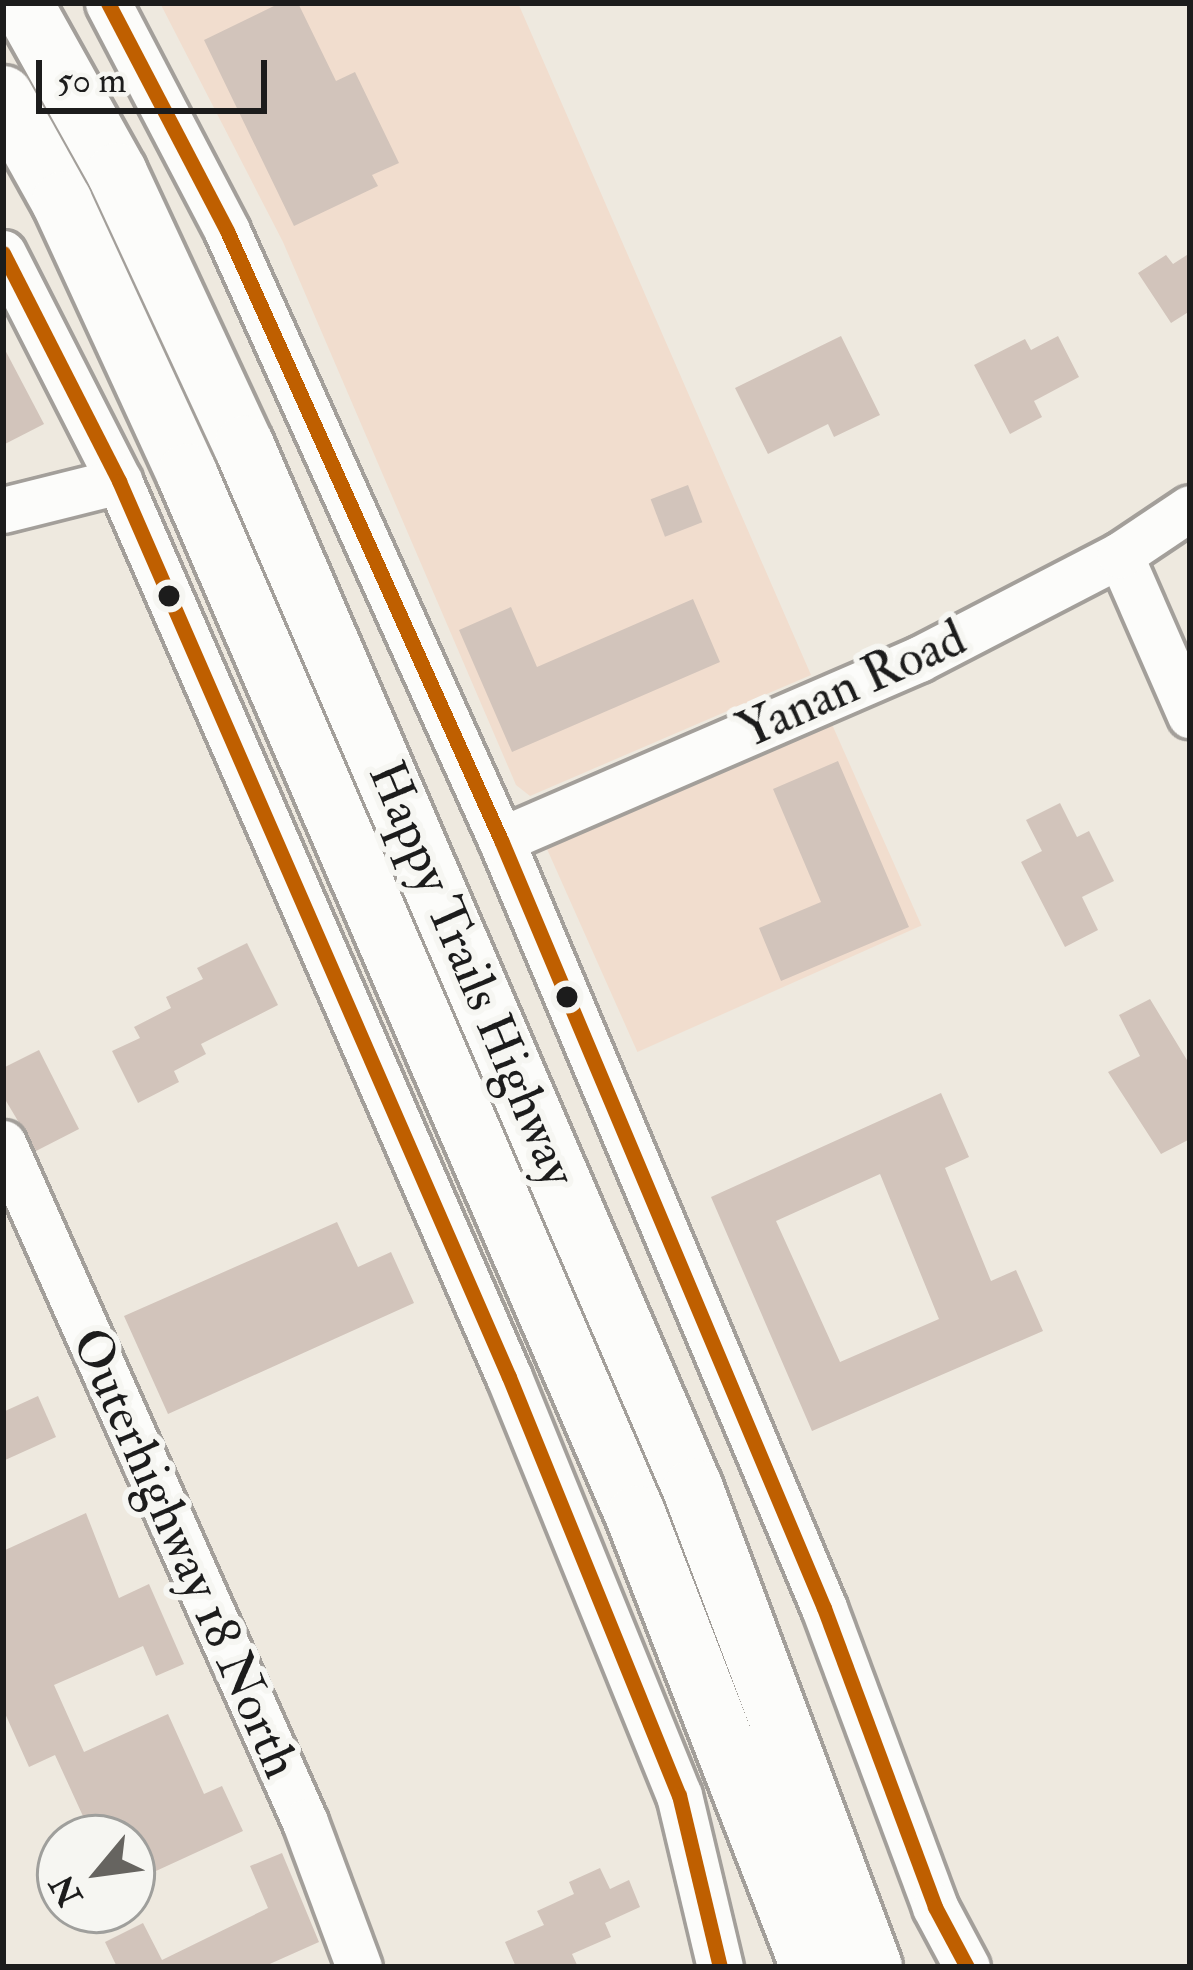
<!DOCTYPE html>
<style>
body{margin:0}
#map{position:relative;width:1193px;height:1970px;overflow:hidden;background:#eee9df;font-family:"IM FELL Double Pica",serif}
div>[style]{position:absolute}
[style*='--x']{left:calc(var(--x)*1px);top:calc(var(--y)*1px);width:calc(var(--w)*1px);rotate:calc(var(--a)*1deg)}
.built>*{inset:0;background:#f1ddce;transform-origin:0 0}
.building>*{inset:0;background:#d2c4bb;transform-origin:0 0}
.roads{filter:drop-shadow(3px 0 #a39f9a) drop-shadow(-3px 0 #a39f9a) drop-shadow(0 3px #a39f9a) drop-shadow(0 -3px #a39f9a)}
.minor>*{height:45px;margin:-22.5px;padding:0 22.5px;transform-origin:22.5px;border-radius:22.5px;background:#fcfcfa}
.major>*{height:60px;margin:-30px;padding:0 30px;transform-origin:30px;border-radius:30px;background:#fcfcfa}
.bus-1>*{height:15px;margin:-7.5px;padding:0 7.5px;transform-origin:7.5px;border-radius:7.5px;background:#bf5f00}
.dots>*{width:33px;height:33px;translate:-50% -50%;box-sizing:border-box;border:6px solid #f6f6f2;border-radius:50%}
span{translate:-50% -50%;white-space:nowrap;text-align:center;line-height:1.15;-webkit-text-stroke:12px #f6f6f2;paint-order:stroke}
.street-label{font-size:51px;color:#1c1c1c}
.frame{position:absolute;inset:0;border:6px solid #1c1c1c;pointer-events:none}
.north{position:absolute;left:36px;top:1814px;width:120px;height:120px;box-sizing:border-box;background:#f6f6f2;border:3px solid #9f9f9c;border-radius:50%;rotate:241deg;font-size:33px;font-weight:700;line-height:48px;text-align:center;color:#1c1c1c}
.north::after{content:'';display:block;margin:auto;width:42px;height:54px;background:#666460;clip-path:polygon(50% 0,100% 100%,50% 72%,0 100%)}
.scale{position:absolute;left:36px;top:60px;width:231px;height:54px;box-sizing:border-box;border:6px solid #1c1c1c;border-top:0;padding-left:15px;font-size:36px;line-height:42px;white-space:nowrap;color:#1c1c1c;-webkit-text-stroke:9px #f6f6f2;paint-order:stroke}
</style>
<div id="map">
<div class="built">
<i style="clip-path:polygon(160px 3px,518px 3px,811px 675px,530px 796px,516px 785px,283px 242px)"></i>
<i style="left:830px;top:720px;width:225px;height:311px;rotate:66deg"></i>
</div>
<div class="building">
<i style="clip-path:polygon(280px 3px,298px 3px,336px 81px,355px 72px,399px 163px,372px 175px,378px 186px,294px 226px,204px 40px)"></i>
<i style="clip-path:polygon(1190px 253px,1190px 311px,1171px 323px,1138px 273px,1166px 255px,1173px 264px)"></i>
<i style="clip-path:polygon(841px 336px,880px 415px,834px 437px,828px 424px,768px 454px,735px 388px)"></i>
<i style="clip-path:polygon(1058px 336px,1079px 377px,1034px 401px,1042px 417px,1010px 434px,974px 365px,1025px 339px,1031px 350px)"></i>
<i style="clip-path:polygon(3px 346px,44px 424px,3px 445px)"></i>
<i style="left:688px;top:485px;width:40px;height:40px;rotate:69deg"></i>
<i style="clip-path:polygon(693px 599px,720px 662px,512px 752px,459px 630px,511px 607px,537px 667px)"></i>
<i style="clip-path:polygon(838px 761px,909px 927px,781px 981px,759px 928px,821px 902px,773px 789px)"></i>
<i style="clip-path:polygon(1060px 803px,1077px 837px,1089px 831px,1114px 881px,1082px 897px,1098px 930px,1065px 947px,1021px 862px,1042px 851px,1026px 820px)"></i>
<i style="clip-path:polygon(247px 943px,278px 1005px,201px 1044px,206px 1054px,174px 1071px,179px 1082px,138px 1103px,112px 1051px,140px 1038px,134px 1027px,171px 1008px,166px 997px,203px 979px,197px 968px)"></i>
<i style="clip-path:polygon(1150px 999px,1190px 1065px,1190px 1139px,1161px 1154px,1108px 1072px,1140px 1056px,1119px 1015px)"></i>
<i style="clip-path:polygon(39px 1050px,79px 1129px,36px 1151px,3px 1096px,3px 1068px)"></i>
<i style="clip-path:polygon(evenodd,941px 1093px,969px 1157px,945px 1168px,991px 1281px,1016px 1270px,1043px 1331px,812px 1431px,711px 1197px,941px 1093px,880px 1174px,939px 1319px,840px 1362px,776px 1221px,880px 1174px)"></i>
<i style="clip-path:polygon(337px 1222px,358px 1267px,391px 1252px,414px 1303px,168px 1414px,124px 1316px)"></i>
<i style="clip-path:polygon(38px 1396px,56px 1437px,3px 1461px,3px 1412px)"></i>
<i style="clip-path:polygon(86px 1513px,119px 1598px,149px 1584px,184px 1664px,156px 1676px,143px 1646px,54px 1685px,84px 1752px,168px 1714px,204px 1794px,222px 1786px,243px 1831px,132px 1882px,132px 1838px,93px 1838px,55px 1755px,29px 1767px,3px 1709px,3px 1551px)"></i>
<i style="clip-path:polygon(282px 1853px,319px 1942px,263px 1967px,117px 1967px,105px 1942px,143px 1923px,162px 1960px,268px 1908px,250px 1866px)"></i>
<i style="clip-path:polygon(600px 1868px,610px 1889px,629px 1880px,640px 1907px,605px 1923px,611px 1937px,572px 1954px,578px 1967px,516px 1967px,505px 1942px,544px 1925px,537px 1911px,574px 1894px,569px 1882px)"></i>
</div>
<div class="roads">
<div class="minor">
<i style="--x:108;--y:3;--w:257;--a:62.4"></i>
<i style="--x:227;--y:231;--w:668;--a:65.78"></i>
<i style="--x:501;--y:840;--w:833;--a:67.19"></i>
<i style="--x:824;--y:1608;--w:319;--a:69.6"></i>
<i style="--x:935;--y:1907;--w:68;--a:61.9"></i>
<i style="--x:3;--y:253;--w:256;--a:63"></i>
<i style="--x:119;--y:481;--w:977;--a:66.48"></i>
<i style="--x:509;--y:1377;--w:451;--a:67.9"></i>
<i style="--x:679;--y:1795;--w:177;--a:76.6"></i>
<i style="--x:3;--y:510;--w:120;--a:-14"></i>
<i style="--x:1120;--y:555;--w:175;--a:66.4"></i>
<i style="--x:501;--y:840;--w:456;--a:-23.4"></i>
<i style="--x:919;--y:659;--w:226;--a:-27.4"></i>
<i style="--x:1120;--y:555;--w:84;--a:-33.9"></i>
<i style="--x:3;--y:1143;--w:743;--a:66.02"></i>
<i style="--x:305;--y:1822;--w:155;--a:69.6"></i>
</div>
<div class="major">
<i style="--x:22;--y:3;--w:195;--a:60.8"></i>
<i style="--x:117;--y:173;--w:301;--a:65.1"></i>
<i style="--x:244;--y:446;--w:1136;--a:66.71"></i>
<i style="--x:693;--y:1489;--w:510;--a:69.47"></i>
<i style="--x:3;--y:96;--w:121;--a:60.9"></i>
<i style="--x:62;--y:202;--w:299;--a:65.3"></i>
<i style="--x:187;--y:474;--w:1135;--a:66.69"></i>
<i style="--x:636;--y:1516;--w:484;--a:68.8"></i>
</div>
</div>
<div class="bus-1">
<i style="--x:108;--y:3;--w:257;--a:62.4"></i>
<i style="--x:227;--y:231;--w:668;--a:65.78"></i>
<i style="--x:501;--y:840;--w:833;--a:67.19"></i>
<i style="--x:824;--y:1608;--w:319;--a:69.6"></i>
<i style="--x:935;--y:1907;--w:68;--a:61.9"></i>
<i style="--x:3;--y:253;--w:256;--a:63"></i>
<i style="--x:119;--y:481;--w:977;--a:66.48"></i>
<i style="--x:509;--y:1377;--w:451;--a:67.9"></i>
<i style="--x:679;--y:1795;--w:177;--a:76.6"></i>
</div>
<div class="dots">
<i style="left:169px;top:596px;background:#1c1c1c"></i>
<i style="left:567px;top:997px;background:#1c1c1c"></i>
</div>
<div class="street-label">
<span style="left:852px;top:685px;rotate:-24deg">Yanan Road</span>
<span style="left:472px;top:974px;rotate:67deg">Happy Trails Highway</span>
<span style="left:185px;top:1553px;rotate:66deg">Outerhighway 18 North</span>
</div>
<div class="frame"></div>
<div class="north">N</div>
<div class="scale">50 m</div>
</div>
